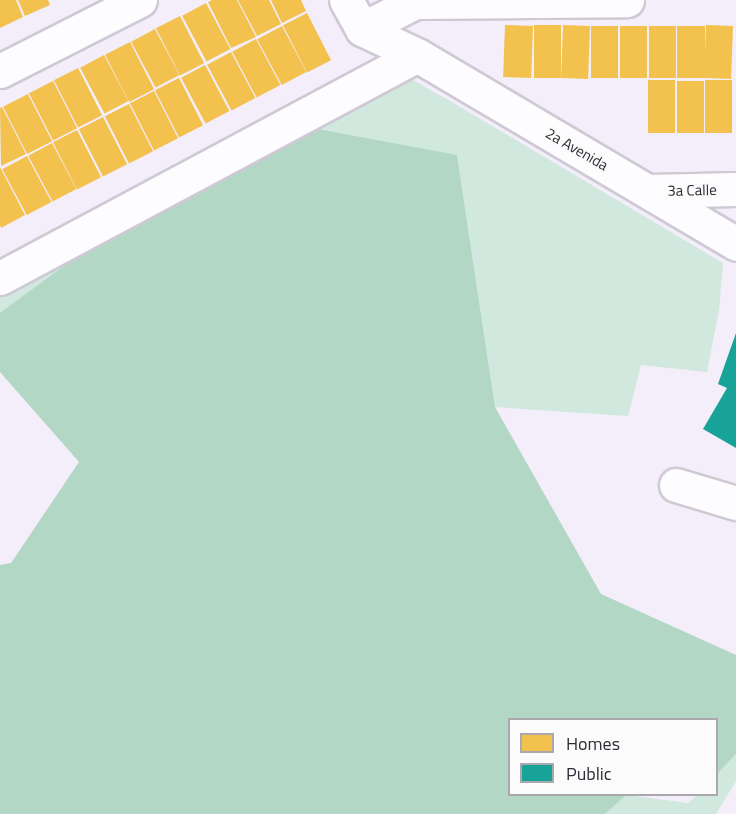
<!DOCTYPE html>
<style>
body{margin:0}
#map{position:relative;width:736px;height:814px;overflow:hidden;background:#f4eefa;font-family:"Titillium Web",sans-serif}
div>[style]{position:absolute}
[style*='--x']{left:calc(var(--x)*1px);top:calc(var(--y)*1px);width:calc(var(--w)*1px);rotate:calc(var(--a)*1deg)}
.green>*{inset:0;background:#d0e8dd}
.forest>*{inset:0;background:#b3d7c5}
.homes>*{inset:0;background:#f2c14e;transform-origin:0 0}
.public>*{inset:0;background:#17a398}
.roads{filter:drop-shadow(2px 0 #cfc9d4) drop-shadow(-2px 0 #cfc9d4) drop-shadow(0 2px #cfc9d4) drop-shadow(0 -2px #cfc9d4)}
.minor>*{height:33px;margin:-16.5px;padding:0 16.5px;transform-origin:16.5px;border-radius:16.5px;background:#fdfcfe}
span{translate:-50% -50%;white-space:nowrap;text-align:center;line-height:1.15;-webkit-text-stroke:6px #fbfbfb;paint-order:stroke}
.street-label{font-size:15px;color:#302b35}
.legend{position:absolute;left:508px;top:718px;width:210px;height:78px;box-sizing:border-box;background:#fbfbfb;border:2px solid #aaa8ac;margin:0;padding:8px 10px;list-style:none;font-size:18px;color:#302b35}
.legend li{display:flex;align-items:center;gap:12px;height:30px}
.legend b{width:30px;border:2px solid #aaa8ac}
</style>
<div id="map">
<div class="green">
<i style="clip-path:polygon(396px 78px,413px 80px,457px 105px,723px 263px,719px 310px,707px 372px,641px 365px,628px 416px,495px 407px,457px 155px,0 313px,0 270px)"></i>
<i style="clip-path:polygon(736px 754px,736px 781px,716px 814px,605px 814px,626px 795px,688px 803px,697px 795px,716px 794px,717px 774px)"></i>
</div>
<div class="forest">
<i style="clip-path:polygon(307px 127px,457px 155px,495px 407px,601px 594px,736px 655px,736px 754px,717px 774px,716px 720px,510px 720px,510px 794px,626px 795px,605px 814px,0 814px,0 565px,11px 563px,79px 462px,0 372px,0 313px,106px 235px)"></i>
</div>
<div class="homes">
<i style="clip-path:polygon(0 0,16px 0,23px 17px,0 28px)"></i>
<i style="clip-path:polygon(18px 0,48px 0,50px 5px,25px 16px)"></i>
<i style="clip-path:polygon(212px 0,237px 0,256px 37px,231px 48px,208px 2px)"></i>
<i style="clip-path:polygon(238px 0,269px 0,281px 24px,257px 36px)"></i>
<i style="clip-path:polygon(271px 0,301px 0,306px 11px,282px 23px)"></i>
<i style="left:206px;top:3px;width:52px;height:27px;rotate:62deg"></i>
<i style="left:307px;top:13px;width:53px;height:27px;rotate:63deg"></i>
<i style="left:180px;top:16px;width:53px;height:27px;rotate:63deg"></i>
<i style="left:505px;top:25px;width:28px;height:52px;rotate:2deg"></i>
<i style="left:534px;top:25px;width:27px;height:53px"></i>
<i style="left:563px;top:25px;width:27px;height:53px;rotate:2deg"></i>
<i style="left:706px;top:25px;width:27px;height:53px;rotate:2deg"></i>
<i style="left:282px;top:26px;width:52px;height:28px;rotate:62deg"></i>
<i style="left:591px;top:26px;width:27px;height:52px"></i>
<i style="left:620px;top:26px;width:27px;height:52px"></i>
<i style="left:649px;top:26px;width:27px;height:52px"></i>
<i style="left:677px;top:26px;width:28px;height:52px"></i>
<i style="left:155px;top:29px;width:52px;height:27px;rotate:62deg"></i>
<i style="left:256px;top:39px;width:52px;height:27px;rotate:62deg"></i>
<i style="left:130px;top:42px;width:53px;height:28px;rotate:63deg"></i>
<i style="left:231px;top:52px;width:52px;height:27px;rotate:62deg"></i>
<i style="left:104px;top:55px;width:52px;height:27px;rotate:62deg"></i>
<i style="left:205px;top:65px;width:52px;height:27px;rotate:62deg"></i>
<i style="left:78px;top:68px;width:53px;height:27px;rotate:63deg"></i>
<i style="left:179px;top:78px;width:53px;height:27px;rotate:63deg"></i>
<i style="left:648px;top:80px;width:27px;height:53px"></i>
<i style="left:705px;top:80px;width:27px;height:53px"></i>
<i style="left:53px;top:81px;width:53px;height:27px;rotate:63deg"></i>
<i style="left:677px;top:81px;width:27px;height:52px"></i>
<i style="left:154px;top:91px;width:53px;height:27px;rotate:63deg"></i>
<i style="left:28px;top:94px;width:53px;height:28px;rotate:63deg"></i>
<i style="left:129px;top:104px;width:53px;height:27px;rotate:63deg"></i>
<i style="clip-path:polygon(2px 107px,26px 154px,1px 166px,0 108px)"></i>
<i style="left:103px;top:117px;width:53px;height:27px;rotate:63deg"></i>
<i style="left:77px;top:130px;width:53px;height:27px;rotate:63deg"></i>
<i style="left:52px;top:143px;width:52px;height:27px;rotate:62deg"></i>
<i style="left:27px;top:156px;width:52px;height:28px;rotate:62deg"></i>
<i style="clip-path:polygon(0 167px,25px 215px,1px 228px,0 225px)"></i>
</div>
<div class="public">
<i style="clip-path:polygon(736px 333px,736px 448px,703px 429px,727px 388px,718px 384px)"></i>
</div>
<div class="roads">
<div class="minor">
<i style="--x:346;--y:0;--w:33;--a:61"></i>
<i style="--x:362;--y:29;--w:61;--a:25.3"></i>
<i style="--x:417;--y:55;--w:371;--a:30.6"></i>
<i style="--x:362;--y:29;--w:59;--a:-27"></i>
<i style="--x:415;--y:2;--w:212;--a:-0.5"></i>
<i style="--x:0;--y:71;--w:157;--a:-26.9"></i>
<i style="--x:648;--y:191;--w:88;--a:-1.3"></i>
<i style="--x:0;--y:278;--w:473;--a:-28.1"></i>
<i style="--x:676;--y:485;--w:63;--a:16.7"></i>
</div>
</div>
<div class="street-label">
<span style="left:577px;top:149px;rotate:30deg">2a Avenida</span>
<span style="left:692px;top:190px;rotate:-1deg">3a Calle</span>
</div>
<ul class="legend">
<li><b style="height:16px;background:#f2c14e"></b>Homes</li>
<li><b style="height:16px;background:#17a398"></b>Public</li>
</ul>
</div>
